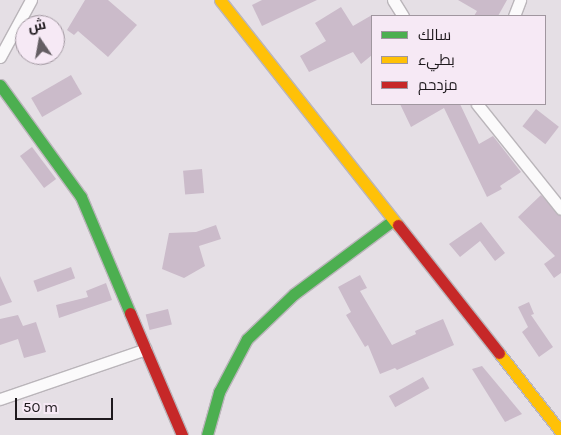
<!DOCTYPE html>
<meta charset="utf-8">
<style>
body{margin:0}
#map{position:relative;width:561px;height:435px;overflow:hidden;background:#e5dfe5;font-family:Karla,Cairo,sans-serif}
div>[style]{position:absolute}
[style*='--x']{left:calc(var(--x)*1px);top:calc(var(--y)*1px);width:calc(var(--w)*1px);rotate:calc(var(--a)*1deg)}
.building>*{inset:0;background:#cbbbca;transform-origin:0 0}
.roads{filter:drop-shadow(1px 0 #bab5ba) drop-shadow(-1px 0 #bab5ba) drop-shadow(0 1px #bab5ba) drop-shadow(0 -1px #bab5ba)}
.street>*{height:11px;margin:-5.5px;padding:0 5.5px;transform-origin:5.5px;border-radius:5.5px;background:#fbfafb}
.fast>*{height:11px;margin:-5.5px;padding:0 5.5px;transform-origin:5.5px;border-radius:5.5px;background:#4caf50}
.slow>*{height:11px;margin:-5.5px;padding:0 5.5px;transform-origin:5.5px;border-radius:5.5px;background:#ffc107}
.jam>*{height:11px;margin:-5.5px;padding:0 5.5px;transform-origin:5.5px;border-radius:5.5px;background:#c62828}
span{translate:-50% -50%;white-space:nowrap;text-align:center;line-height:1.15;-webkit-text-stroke:4px #f6e9f5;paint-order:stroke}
.legend{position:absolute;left:371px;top:15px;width:175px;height:90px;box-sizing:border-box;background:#f6e9f5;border:1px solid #a0969f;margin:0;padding:6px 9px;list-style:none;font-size:15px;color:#1e191d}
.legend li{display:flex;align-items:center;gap:10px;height:25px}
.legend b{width:25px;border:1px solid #a0969f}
.north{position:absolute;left:15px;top:15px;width:50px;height:50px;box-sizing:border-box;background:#f6e9f5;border:1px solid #a0969f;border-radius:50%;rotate:348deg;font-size:14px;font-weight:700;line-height:20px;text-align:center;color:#1e191d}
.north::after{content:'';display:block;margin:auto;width:18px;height:22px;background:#645e63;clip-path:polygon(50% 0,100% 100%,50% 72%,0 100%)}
.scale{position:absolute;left:15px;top:398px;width:98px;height:22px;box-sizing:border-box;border:2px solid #1e191d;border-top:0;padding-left:6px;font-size:15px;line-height:18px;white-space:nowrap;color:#1e191d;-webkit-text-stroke:4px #f6e9f5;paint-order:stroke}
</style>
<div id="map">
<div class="building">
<i style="clip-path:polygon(85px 0,108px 0,137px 25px,108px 57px,78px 31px,74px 35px,67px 30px)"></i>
<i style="clip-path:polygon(262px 0,317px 0,262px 26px,252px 5px)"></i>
<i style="clip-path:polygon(458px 0,507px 0,498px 16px,474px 16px,477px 11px)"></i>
<i style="clip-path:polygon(341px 7px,353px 26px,372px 15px,372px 55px,361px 64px,353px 52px,309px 72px,300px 56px,326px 41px,315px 23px)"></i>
<i style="left:71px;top:75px;width:22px;height:46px;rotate:60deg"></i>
<i style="clip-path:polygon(400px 104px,460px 104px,479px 144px,493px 136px,521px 172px,500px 186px,502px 189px,487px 197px,444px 108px,411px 127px)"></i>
<i style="left:536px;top:109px;width:29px;height:22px;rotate:38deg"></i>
<i style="left:32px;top:147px;width:40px;height:15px;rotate:53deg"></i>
<i style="left:202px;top:169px;width:24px;height:19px;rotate:85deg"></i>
<i style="clip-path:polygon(541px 195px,561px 216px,561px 273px,554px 278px,544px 264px,555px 256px,518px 217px)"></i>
<i style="clip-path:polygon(481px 222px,505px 253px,495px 261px,480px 241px,460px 257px,449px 244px)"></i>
<i style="clip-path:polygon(216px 225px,221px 239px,199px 246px,205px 266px,184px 278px,162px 269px,169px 233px,196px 232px)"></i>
<i style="left:71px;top:267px;width:12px;height:40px;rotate:70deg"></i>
<i style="clip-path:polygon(360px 275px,367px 288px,360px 291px,392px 345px,416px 334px,415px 331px,443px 319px,454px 345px,397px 370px,395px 368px,380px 374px,368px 345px,365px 347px,346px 315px,351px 312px,338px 287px)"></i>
<i style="clip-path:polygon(0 276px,12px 302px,0 306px)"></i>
<i style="clip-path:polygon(106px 283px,112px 300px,59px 318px,56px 305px,88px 297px,86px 291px)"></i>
<i style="clip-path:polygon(529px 302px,534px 314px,531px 315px,553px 347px,539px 357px,522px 332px,528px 327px,518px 307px)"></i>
<i style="left:168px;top:309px;width:16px;height:23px;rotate:76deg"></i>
<i style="clip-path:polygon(18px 315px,23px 326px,36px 322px,46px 352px,24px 358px,18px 339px,0 345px,0 319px)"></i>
<i style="clip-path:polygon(482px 366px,522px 414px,505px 422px,472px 369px)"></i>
<i style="left:423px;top:377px;width:13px;height:39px;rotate:61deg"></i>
</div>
<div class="roads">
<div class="street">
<i style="--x:393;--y:0;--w:19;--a:58"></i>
<i style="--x:514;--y:16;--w:17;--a:-69"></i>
<i style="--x:0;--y:57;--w:65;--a:-61.5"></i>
<i style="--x:477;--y:104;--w:134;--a:51.3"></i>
<i style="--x:0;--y:399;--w:154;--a:-18.9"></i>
</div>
<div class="fast">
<i style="--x:0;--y:85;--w:138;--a:54.1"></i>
<i style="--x:81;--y:197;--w:126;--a:67.1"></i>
<i style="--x:207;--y:435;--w:45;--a:-74.4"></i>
<i style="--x:219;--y:392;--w:60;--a:-62.2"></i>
<i style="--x:247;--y:339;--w:65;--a:-43.8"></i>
<i style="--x:294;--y:294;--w:122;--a:-36.7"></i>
</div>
<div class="slow">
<i style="--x:220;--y:0;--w:287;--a:51.7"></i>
<i style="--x:499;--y:353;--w:100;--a:51.9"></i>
</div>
<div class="jam">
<i style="--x:398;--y:225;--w:163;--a:51.7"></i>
<i style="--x:130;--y:313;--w:133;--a:66.9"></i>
</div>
</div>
<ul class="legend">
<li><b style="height:6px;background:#4caf50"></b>سالك</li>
<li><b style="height:6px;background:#ffc107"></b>بطيء</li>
<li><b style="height:6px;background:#c62828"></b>مزدحم</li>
</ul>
<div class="north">ش</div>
<div class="scale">50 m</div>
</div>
